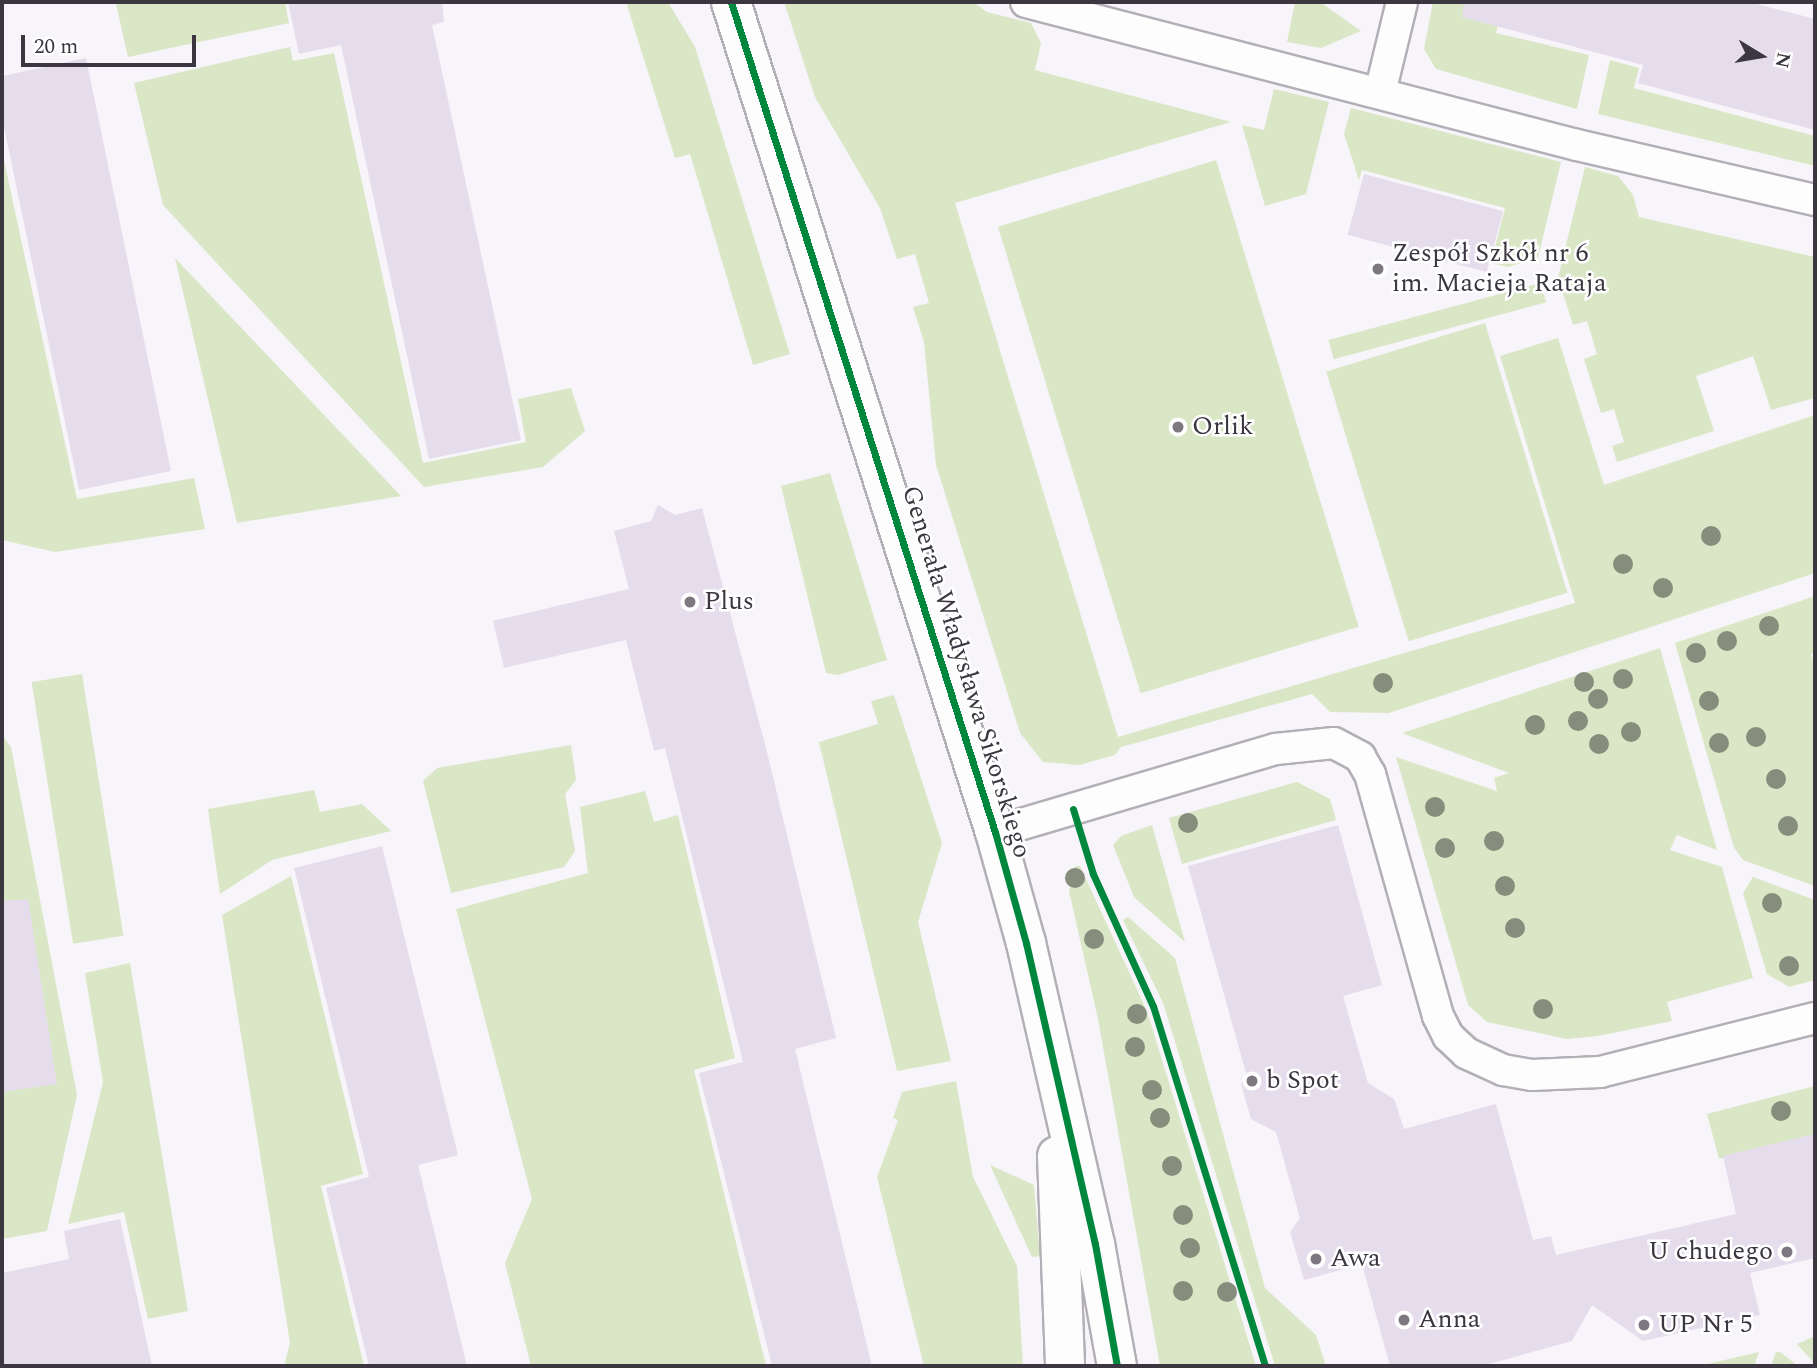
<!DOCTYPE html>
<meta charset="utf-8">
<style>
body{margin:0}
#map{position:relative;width:1817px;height:1368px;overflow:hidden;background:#f7f4fa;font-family:Spectral,serif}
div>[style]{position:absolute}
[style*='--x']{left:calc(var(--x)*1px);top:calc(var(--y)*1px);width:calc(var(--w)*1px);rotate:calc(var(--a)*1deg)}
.green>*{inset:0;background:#dae7c6;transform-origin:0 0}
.building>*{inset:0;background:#e5ddec;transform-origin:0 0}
.roads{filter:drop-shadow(2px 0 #b3afb6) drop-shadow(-2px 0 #b3afb6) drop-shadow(0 2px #b3afb6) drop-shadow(0 -2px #b3afb6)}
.service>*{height:30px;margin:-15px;padding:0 15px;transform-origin:15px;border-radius:15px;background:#fefdfe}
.tertiary>*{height:38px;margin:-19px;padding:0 19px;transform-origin:19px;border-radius:19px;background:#fefdfe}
.cycleway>*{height:7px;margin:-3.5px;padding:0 3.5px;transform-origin:3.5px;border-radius:3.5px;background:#00873e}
.trees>*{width:20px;height:20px;margin:-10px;border-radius:50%;background:#878d7c}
.dots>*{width:19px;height:19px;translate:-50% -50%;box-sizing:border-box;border:4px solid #fff;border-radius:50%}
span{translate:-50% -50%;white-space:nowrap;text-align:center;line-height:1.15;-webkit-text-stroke:5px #fff;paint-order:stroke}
.poi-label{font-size:26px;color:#3b363f}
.left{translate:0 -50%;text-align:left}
.right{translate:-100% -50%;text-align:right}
.street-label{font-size:26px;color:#3b363f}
.frame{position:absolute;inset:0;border:4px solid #3b363f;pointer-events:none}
.north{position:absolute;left:1726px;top:21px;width:70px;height:70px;-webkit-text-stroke:5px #fff;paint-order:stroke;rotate:101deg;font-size:19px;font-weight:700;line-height:28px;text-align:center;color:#3b363f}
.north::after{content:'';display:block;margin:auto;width:24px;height:32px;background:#3b363f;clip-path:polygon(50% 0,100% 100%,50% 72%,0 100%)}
.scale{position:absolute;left:21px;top:35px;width:175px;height:32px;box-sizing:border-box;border:4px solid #3b363f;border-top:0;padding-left:9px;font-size:21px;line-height:24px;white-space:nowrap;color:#3b363f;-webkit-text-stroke:5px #fff;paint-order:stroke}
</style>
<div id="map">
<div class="green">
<i style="clip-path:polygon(112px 2px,285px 2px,289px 23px,128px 57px,116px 4px)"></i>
<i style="clip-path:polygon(626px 2px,668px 2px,695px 47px,790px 354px,753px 365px,690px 154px,675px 158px)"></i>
<i style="clip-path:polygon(784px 2px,973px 2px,987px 12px,1031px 23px,1041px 43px,1035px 70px,1231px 122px,955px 203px,1118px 737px,1575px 603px,1500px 356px,1558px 338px,1604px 485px,1815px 415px,1815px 573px,1389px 713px,1330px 712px,1312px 694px,1121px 747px,1115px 755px,1079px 765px,1043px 762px,1020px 733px,936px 465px,924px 342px,913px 307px,929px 303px,915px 254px,897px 259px,880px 208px,815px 97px)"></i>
<i style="clip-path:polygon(1295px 2px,1320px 2px,1361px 31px,1321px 48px,1287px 42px)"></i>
<i style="clip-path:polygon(1433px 2px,1503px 2px,1496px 33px,1589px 55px,1577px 109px,1436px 69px,1424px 49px)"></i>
<i style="clip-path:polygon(290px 47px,293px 61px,334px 53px,423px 463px,526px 442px,518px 399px,571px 388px,585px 431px,543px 467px,424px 487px,163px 205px,134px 83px)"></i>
<i style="clip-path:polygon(1610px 60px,1639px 68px,1634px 88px,1815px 136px,1815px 166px,1598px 114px)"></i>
<i style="clip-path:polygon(1274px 89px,1329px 102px,1306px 194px,1265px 206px,1242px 125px,1264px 130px)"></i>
<i style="clip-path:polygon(1351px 108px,1561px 162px,1538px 258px,1508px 267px,1491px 263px,1505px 208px,1362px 170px,1359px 180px,1344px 134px)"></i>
<i style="clip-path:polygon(2px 151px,77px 499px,194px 478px,205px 529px,55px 552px,2px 540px)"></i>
<i style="left:1216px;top:160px;width:488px;height:228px;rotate:73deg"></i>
<i style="clip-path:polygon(1585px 167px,1618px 176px,1633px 195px,1639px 217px,1815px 257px,1815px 398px,1771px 410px,1753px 356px,1696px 376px,1714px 431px,1617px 462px,1612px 446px,1624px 442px,1614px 409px,1601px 413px,1584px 359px,1597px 354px,1587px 321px,1573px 325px,1558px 278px)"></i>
<i style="clip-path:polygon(175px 258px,401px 496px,237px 523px)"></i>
<i style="left:1541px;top:283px;width:20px;height:220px;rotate:75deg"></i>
<i style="left:1485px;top:323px;width:282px;height:166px;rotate:73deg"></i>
<i style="clip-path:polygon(830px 473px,887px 660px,838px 675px,826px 673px,781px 486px)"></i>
<i style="clip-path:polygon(1815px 596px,1815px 652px,1811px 654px,1815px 668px,1815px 886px,1743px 860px,1734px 848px,1675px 643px)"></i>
<i style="clip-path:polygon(1660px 648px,1717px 850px,1677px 835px,1670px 850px,1722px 867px,1753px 978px,1667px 1002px,1672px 1021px,1598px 1036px,1567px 1039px,1487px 1022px,1468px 1005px,1396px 757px,1497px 791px,1494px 778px,1509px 773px,1402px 733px)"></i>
<i style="left:82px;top:674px;width:265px;height:51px;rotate:81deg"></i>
<i style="clip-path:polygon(894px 695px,942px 843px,918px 922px,951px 1061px,897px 1071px,819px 742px,878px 724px,871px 701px)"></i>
<i style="clip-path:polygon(2px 735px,11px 747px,77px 1095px,47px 1231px,2px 1239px)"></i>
<i style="clip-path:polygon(571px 745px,576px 780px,565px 794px,575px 851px,564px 867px,451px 893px,423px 781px,437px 768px)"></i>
<i style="clip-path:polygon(1297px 782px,1330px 799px,1336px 820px,1182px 864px,1169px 818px)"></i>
<i style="clip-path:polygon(314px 790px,320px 812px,362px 804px,391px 831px,272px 860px,220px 894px,208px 809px)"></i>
<i style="clip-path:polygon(645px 791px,654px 822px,678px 815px,735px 1058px,694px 1070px,766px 1366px,531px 1366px,505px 1263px,532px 1199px,456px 909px,588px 873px,580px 807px)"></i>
<i style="clip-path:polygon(1152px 825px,1185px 942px,1134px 897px,1113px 845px,1121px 836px)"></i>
<i style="clip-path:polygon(1075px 866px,1080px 866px,1147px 1011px,1256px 1366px,1160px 1366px,1098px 1019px,1069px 891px)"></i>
<i style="clip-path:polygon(291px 876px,363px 1174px,321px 1186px,364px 1366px,284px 1366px,290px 1343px,222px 915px)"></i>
<i style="clip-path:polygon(1753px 877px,1815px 900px,1815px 980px,1789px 987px,1767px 974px,1743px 893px)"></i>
<i style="clip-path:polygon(1128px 917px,1175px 958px,1265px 1288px,1316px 1335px,1326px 1366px,1275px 1366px,1163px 1003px,1123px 920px)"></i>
<i style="clip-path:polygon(130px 963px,188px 1311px,148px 1319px,124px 1212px,68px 1224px,103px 1082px,85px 973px)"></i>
<i style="clip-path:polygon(956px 1081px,973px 1177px,1017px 1266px,1023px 1366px,924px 1366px,877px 1177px,898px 1120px,893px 1118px,902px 1092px)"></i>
<i style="clip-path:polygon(1815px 1086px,1815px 1137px,1719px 1159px,1707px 1114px)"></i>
<i style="clip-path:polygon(990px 1165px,1034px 1185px,1040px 1256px,1032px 1257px)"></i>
<i style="clip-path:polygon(1815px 1336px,1815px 1364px,1797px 1344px)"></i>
<i style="clip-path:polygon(1759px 1352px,1754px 1366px,1699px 1366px)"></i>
<i style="clip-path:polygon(1776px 1352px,1780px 1352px,1798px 1366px,1771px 1366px)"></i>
</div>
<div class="building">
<i style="clip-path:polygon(288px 2px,442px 2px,444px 22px,432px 25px,521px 440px,429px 459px,341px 45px,299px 54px)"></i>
<i style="clip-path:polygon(1464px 2px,1749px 2px,1815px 19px,1815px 130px,1638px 83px,1643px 65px,1462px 17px)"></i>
<i style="clip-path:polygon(86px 58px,171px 471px,79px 490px,2px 117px,2px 76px)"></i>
<i style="left:1364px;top:174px;width:144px;height:63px;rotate:15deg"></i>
<i style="clip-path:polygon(658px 505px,675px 515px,702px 508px,766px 748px,836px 1038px,795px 1049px,872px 1366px,772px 1366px,699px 1073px,743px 1062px,665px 748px,654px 751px,626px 640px,504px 668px,493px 621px,629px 589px,614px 531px,651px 521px)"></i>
<i style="clip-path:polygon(1338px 825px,1382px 985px,1343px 996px,1368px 1083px,1394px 1099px,1404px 1129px,1496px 1104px,1533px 1240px,1551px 1236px,1556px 1255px,1736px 1214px,1723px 1156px,1815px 1134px,1815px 1258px,1750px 1273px,1760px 1315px,1643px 1341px,1592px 1305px,1572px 1341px,1482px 1366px,1390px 1366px,1362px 1264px,1304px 1280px,1290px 1232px,1300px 1218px,1276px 1132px,1251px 1119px,1241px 1084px,1246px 1073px,1188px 866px)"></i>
<i style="clip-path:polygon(382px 846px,458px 1155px,418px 1165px,467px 1366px,369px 1366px,326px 1188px,369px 1177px,294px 868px)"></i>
<i style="clip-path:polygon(28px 899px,57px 1084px,2px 1092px,2px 901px)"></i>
<i style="clip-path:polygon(120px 1219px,152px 1366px,2px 1366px,2px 1273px,69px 1259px,64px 1231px)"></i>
</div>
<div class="roads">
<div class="service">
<i style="--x:1026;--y:2;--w:569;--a:14.55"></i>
<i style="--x:1577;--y:145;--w:244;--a:13"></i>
<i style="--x:1380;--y:93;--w:94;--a:-76.4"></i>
<i style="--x:995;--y:832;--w:293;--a:-16.5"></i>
<i style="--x:1276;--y:749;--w:58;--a:-5.9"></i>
<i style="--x:1334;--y:743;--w:30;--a:28"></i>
<i style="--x:1360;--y:757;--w:20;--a:60"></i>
<i style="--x:1370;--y:774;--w:251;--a:74.3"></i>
<i style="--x:1438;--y:1016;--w:22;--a:63"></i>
<i style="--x:1448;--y:1036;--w:25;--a:43"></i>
<i style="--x:1466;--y:1053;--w:41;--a:24.7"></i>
<i style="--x:1503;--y:1070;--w:29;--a:10"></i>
<i style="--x:1532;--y:1075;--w:68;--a:-2.5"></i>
<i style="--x:1600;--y:1072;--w:222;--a:-14.1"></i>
</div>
<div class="tertiary">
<i style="--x:731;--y:2;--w:871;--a:72.36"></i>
<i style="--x:995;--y:832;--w:115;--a:74.4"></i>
<i style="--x:1026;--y:943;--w:309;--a:77.1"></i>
<i style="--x:1095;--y:1244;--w:124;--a:79.8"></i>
<i style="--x:1057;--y:1156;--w:210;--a:87.8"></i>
</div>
</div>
<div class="cycleway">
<i style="--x:731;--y:2;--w:871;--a:72.36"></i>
<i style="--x:995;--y:832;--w:115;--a:74.4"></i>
<i style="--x:1026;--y:943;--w:309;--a:77.1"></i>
<i style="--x:1095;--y:1244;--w:124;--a:79.8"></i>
<i style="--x:1073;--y:809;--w:68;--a:72.9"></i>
<i style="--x:1093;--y:874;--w:145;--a:65.6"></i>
<i style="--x:1153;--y:1006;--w:377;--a:72.7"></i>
</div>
<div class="trees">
<i style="left:1711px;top:536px"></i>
<i style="left:1623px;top:564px"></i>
<i style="left:1663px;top:588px"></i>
<i style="left:1769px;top:626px"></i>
<i style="left:1727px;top:641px"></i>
<i style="left:1696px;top:653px"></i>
<i style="left:1623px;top:679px"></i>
<i style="left:1584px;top:682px"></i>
<i style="left:1383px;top:683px"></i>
<i style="left:1598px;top:699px"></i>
<i style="left:1709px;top:701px"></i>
<i style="left:1578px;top:721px"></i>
<i style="left:1535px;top:725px"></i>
<i style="left:1631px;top:732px"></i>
<i style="left:1756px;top:737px"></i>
<i style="left:1719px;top:743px"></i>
<i style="left:1599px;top:744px"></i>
<i style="left:1776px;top:779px"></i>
<i style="left:1435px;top:807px"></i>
<i style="left:1188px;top:823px"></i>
<i style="left:1788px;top:826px"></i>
<i style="left:1494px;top:841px"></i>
<i style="left:1445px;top:848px"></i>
<i style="left:1075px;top:878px"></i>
<i style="left:1505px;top:886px"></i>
<i style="left:1772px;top:903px"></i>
<i style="left:1515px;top:928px"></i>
<i style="left:1094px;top:939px"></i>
<i style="left:1789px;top:966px"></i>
<i style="left:1543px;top:1009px"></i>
<i style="left:1137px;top:1014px"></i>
<i style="left:1135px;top:1047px"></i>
<i style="left:1152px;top:1090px"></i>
<i style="left:1781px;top:1111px"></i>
<i style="left:1160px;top:1118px"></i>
<i style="left:1172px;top:1166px"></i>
<i style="left:1183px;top:1215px"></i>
<i style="left:1190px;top:1248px"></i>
<i style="left:1183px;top:1291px"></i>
<i style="left:1227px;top:1292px"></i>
</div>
<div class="dots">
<i style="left:1378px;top:269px;background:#7d7880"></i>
<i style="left:1178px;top:427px;background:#7d7880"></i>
<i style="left:690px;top:602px;background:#7d7880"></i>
<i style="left:1252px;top:1081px;background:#7d7880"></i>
<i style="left:1787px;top:1252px;background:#7d7880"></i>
<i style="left:1316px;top:1259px;background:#7d7880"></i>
<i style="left:1404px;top:1320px;background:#7d7880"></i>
<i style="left:1644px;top:1325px;background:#7d7880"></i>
</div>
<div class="poi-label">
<span class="left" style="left:1392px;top:269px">Zespół Szkół nr 6<br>im. Macieja Rataja</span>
<span class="left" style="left:1192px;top:427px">Orlik</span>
<span class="left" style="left:704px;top:602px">Plus</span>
<span class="left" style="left:1266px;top:1081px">b Spot</span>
<span class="right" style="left:1773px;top:1252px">U chudego</span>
<span class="left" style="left:1330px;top:1259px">Awa</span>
<span class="left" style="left:1418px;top:1320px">Anna</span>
<span class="left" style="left:1658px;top:1325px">UP Nr 5</span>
</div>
<div class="street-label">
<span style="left:966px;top:672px;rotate:73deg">Generała Władysława Sikorskiego</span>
</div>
<div class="frame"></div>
<div class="north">N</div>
<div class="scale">20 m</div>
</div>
